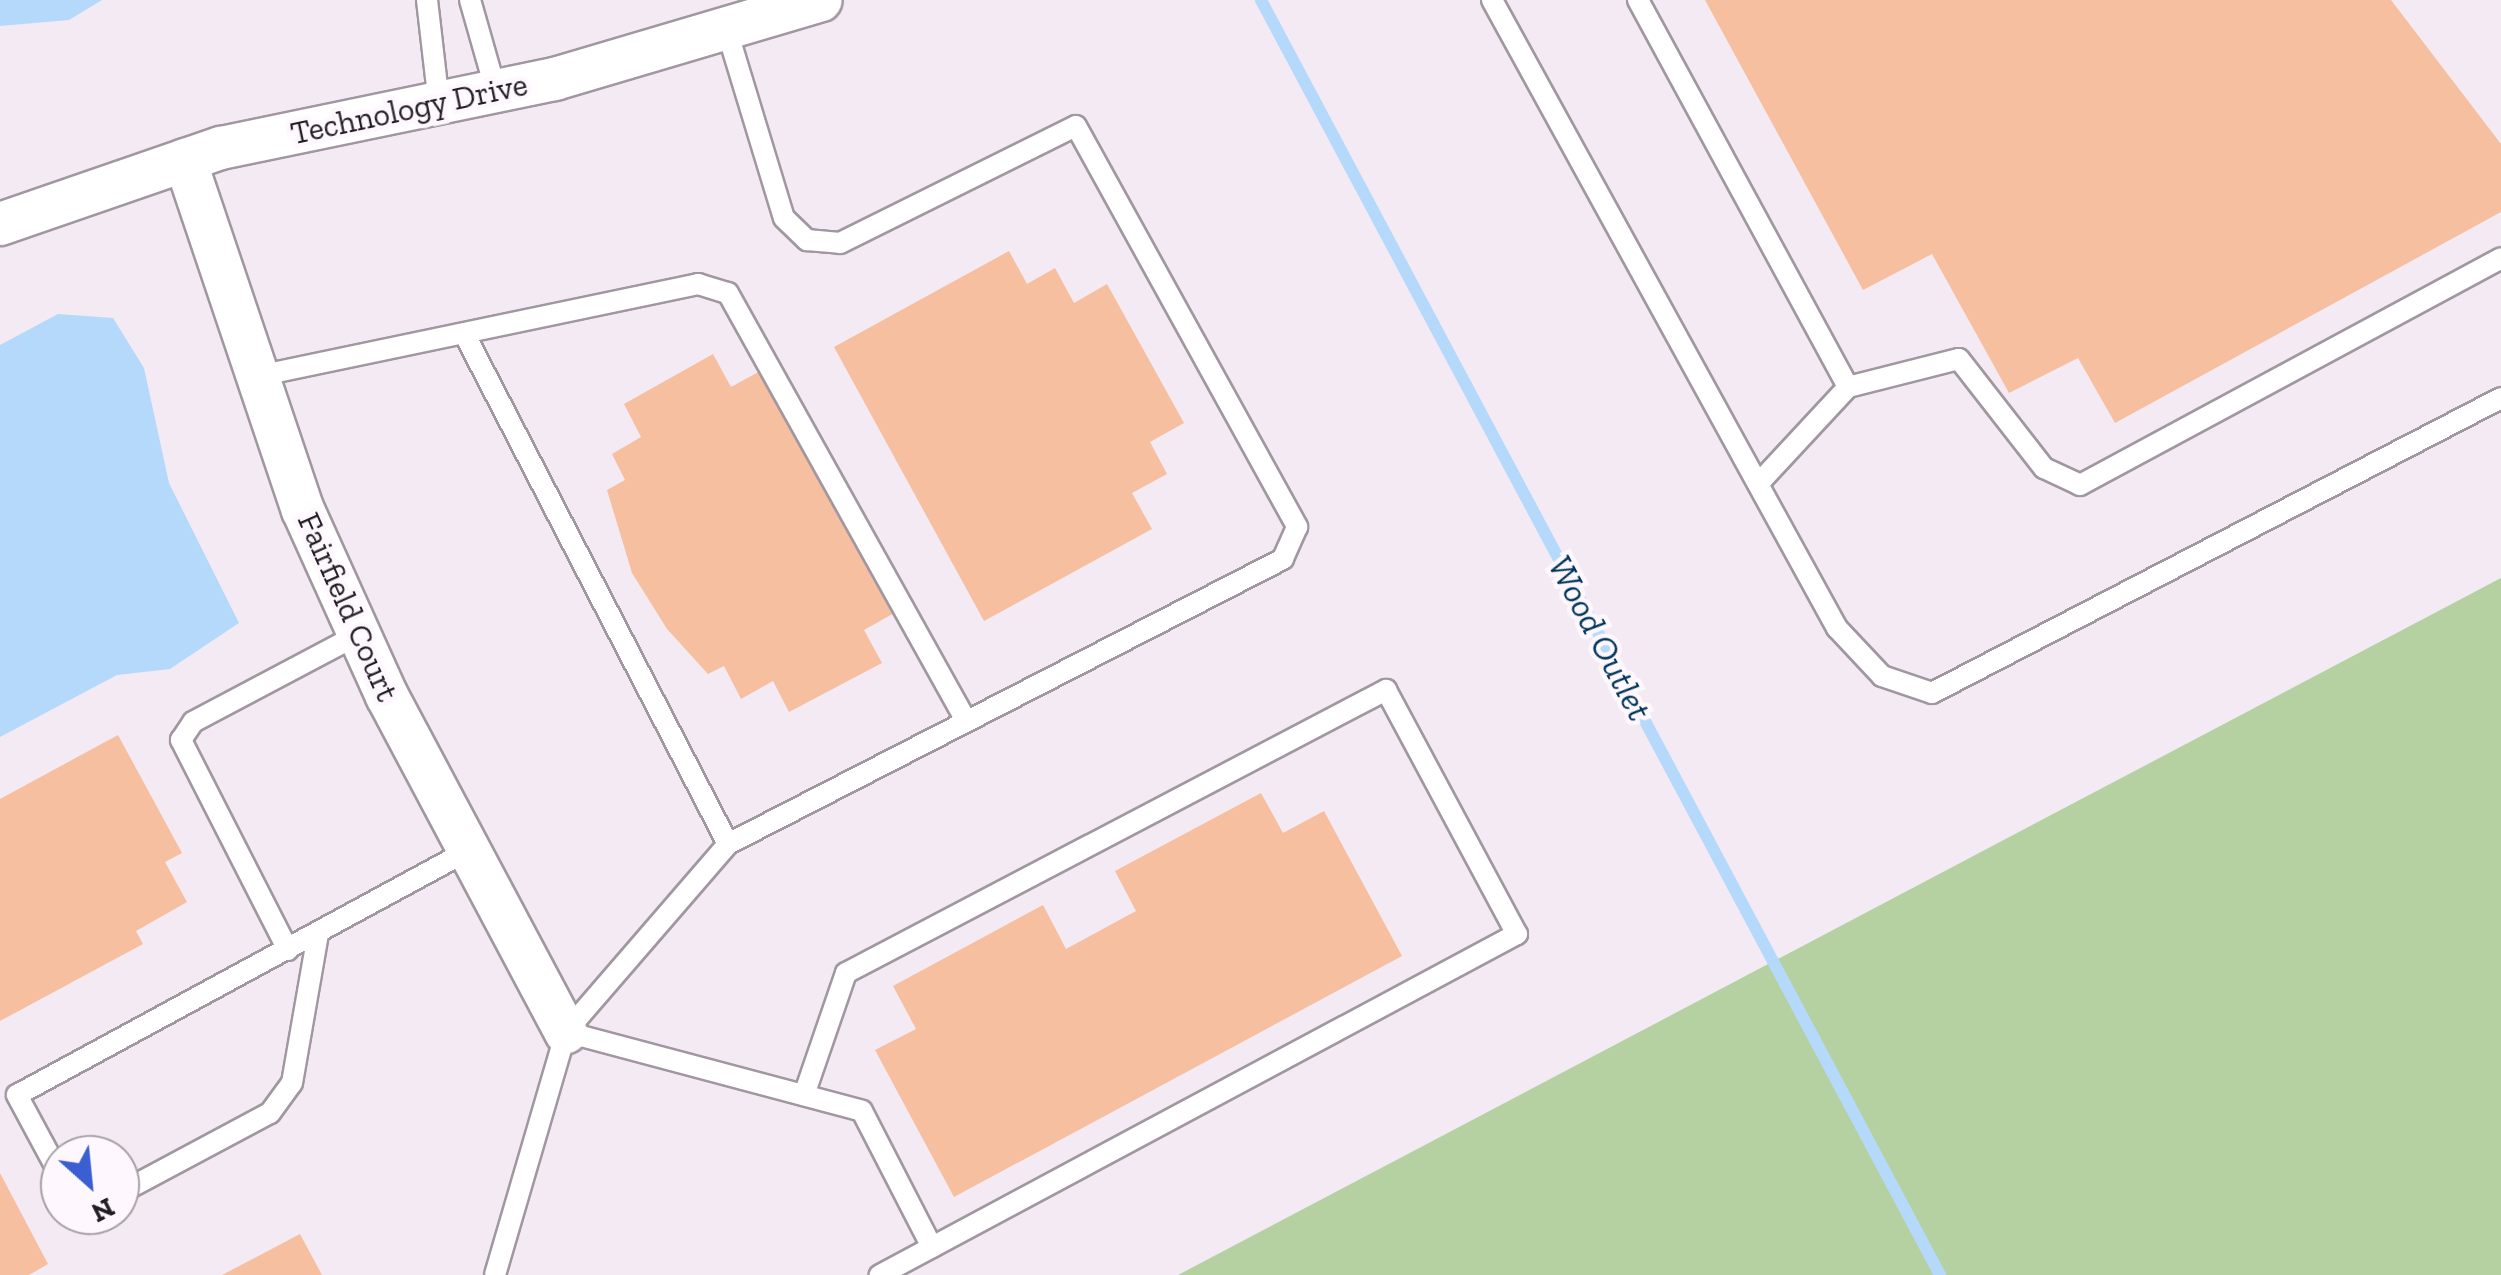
<!DOCTYPE html>
<style>
body{margin:0}
#map{position:relative;width:2501px;height:1275px;overflow:hidden;background:#f3eaf3;font-family:"Zilla Slab",serif}
div>[style]{position:absolute}
[style*='--x']{left:calc(var(--x)*1px);top:calc(var(--y)*1px);width:calc(var(--w)*1px);rotate:calc(var(--a)*1deg)}
.green>*{inset:0;background:#b5d1a1}
.water>*{inset:0;background:#b4d9fb}
.stream>*{height:12px;margin:-6px;padding:0 6px;transform-origin:6px;border-radius:6px;background:#b4d9fb}
.building>*{inset:0;background:#f6bf9f}
.roads{filter:drop-shadow(2px 0 #a097a0) drop-shadow(-2px 0 #a097a0) drop-shadow(0 2px #a097a0) drop-shadow(0 -2px #a097a0)}
.service>*{height:20px;margin:-10px;padding:0 10px;transform-origin:10px;border-radius:10px;background:#fff}
.minor>*{height:42px;margin:-21px;padding:0 21px;transform-origin:21px;border-radius:21px;background:#fff}
span{translate:-50% -50%;white-space:nowrap;text-align:center;line-height:1.15;-webkit-text-stroke:9px #fef8fe;paint-order:stroke}
.street-label{font-size:32px;color:#211e21}
.water-label{font-size:35px;color:#00345a;font-style:italic}
.north{position:absolute;left:40px;top:1135px;width:100px;height:100px;box-sizing:border-box;background:#fef8fe;border:2px solid #a6a1a6;border-radius:50%;rotate:153deg;font-size:28px;font-weight:700;line-height:40px;text-align:center;color:#211e21}
.north::after{content:'';display:block;margin:auto;width:35px;height:45px;background:#3b5ed0;clip-path:polygon(50% 0,100% 100%,50% 72%,0 100%)}
</style>
<div id="map">
<div class="green">
<i style="clip-path:polygon(2501px 578px,2501px 1275px,1178px 1275px)"></i>
</div>
<div class="water">
<i style="clip-path:polygon(0 0,102px 0,69px 20px,0 26px)"></i>
<i style="clip-path:polygon(58px 314px,113px 318px,144px 368px,169px 483px,239px 623px,170px 669px,117px 675px,0 737px,0 345px)"></i>
</div>
<div class="stream">
<i style="--x:1261;--y:0;--w:1445;--a:61.96"></i>
</div>
<div class="building">
<i style="clip-path:polygon(1705px 0,2391px 0,2501px 144px,2501px 212px,2115px 423px,2078px 358px,2009px 393px,1932px 254px,1863px 290px)"></i>
<i style="clip-path:polygon(1009px 251px,1027px 284px,1055px 268px,1074px 303px,1107px 284px,1184px 423px,1150px 442px,1167px 474px,1132px 493px,1152px 529px,984px 621px,834px 347px)"></i>
<i style="clip-path:polygon(713px 354px,731px 387px,764px 369px,896px 612px,864px 630px,882px 663px,789px 712px,773px 681px,741px 699px,724px 666px,708px 674px,667px 629px,632px 573px,607px 490px,625px 480px,612px 454px,641px 437px,624px 404px)"></i>
<i style="clip-path:polygon(118px 735px,182px 853px,165px 862px,187px 902px,136px 931px,143px 944px,0 1021px,0 799px)"></i>
<i style="clip-path:polygon(1261px 793px,1283px 833px,1324px 811px,1402px 956px,954px 1197px,875px 1050px,916px 1029px,893px 986px,1043px 905px,1066px 949px,1136px 911px,1115px 871px)"></i>
<i style="clip-path:polygon(0 1173px,48px 1264px,29px 1275px,0 1275px)"></i>
<i style="clip-path:polygon(300px 1234px,322px 1275px,222px 1275px)"></i>
</div>
<div class="roads">
<div class="service">
<i style="--x:427;--y:0;--w:104;--a:83.4"></i>
<i style="--x:470;--y:0;--w:95;--a:74.1"></i>
<i style="--x:1492;--y:0;--w:717;--a:61.22"></i>
<i style="--x:1837;--y:628;--w:66;--a:46.8"></i>
<i style="--x:1882;--y:676;--w:53;--a:18.8"></i>
<i style="--x:1932;--y:693;--w:641;--a:-27.4"></i>
<i style="--x:1638;--y:0;--w:440;--a:61.5"></i>
<i style="--x:1848;--y:387;--w:114;--a:-14.2"></i>
<i style="--x:1959;--y:359;--w:138;--a:52.1"></i>
<i style="--x:2044;--y:468;--w:40;--a:25"></i>
<i style="--x:2080;--y:485;--w:478;--a:-28.3"></i>
<i style="--x:728;--y:34;--w:192;--a:73.1"></i>
<i style="--x:784;--y:218;--w:32;--a:44"></i>
<i style="--x:807;--y:240;--w:33;--a:5"></i>
<i style="--x:840;--y:243;--w:263;--a:-26.4"></i>
<i style="--x:1076;--y:126;--w:458;--a:61.1"></i>
<i style="--x:1297;--y:527;--w:35;--a:114"></i>
<i style="--x:1283;--y:559;--w:624;--a:152.82"></i>
<i style="--x:467;--y:339;--w:568;--a:62.67"></i>
<i style="--x:728;--y:844;--w:248;--a:130.8"></i>
<i style="--x:566;--y:1032;--w:253;--a:106.3"></i>
<i style="--x:258;--y:376;--w:450;--a:-11.8"></i>
<i style="--x:698;--y:284;--w:31;--a:17"></i>
<i style="--x:728;--y:293;--w:490;--a:60.9"></i>
<i style="--x:1758;--y:484;--w:132;--a:-47.1"></i>
<i style="--x:288;--y:950;--w:236;--a:-117"></i>
<i style="--x:181;--y:740;--w:22;--a:-56"></i>
<i style="--x:193;--y:722;--w:188;--a:-27.9"></i>
<i style="--x:566;--y:1032;--w:306;--a:14.9"></i>
<i style="--x:862;--y:1111;--w:153;--a:62.8"></i>
<i style="--x:804;--y:1095;--w:129;--a:-71"></i>
<i style="--x:846;--y:973;--w:610;--a:-27.66"></i>
<i style="--x:1386;--y:690;--w:277;--a:61.8"></i>
<i style="--x:1517;--y:934;--w:723;--a:151.84"></i>
<i style="--x:60;--y:1175;--w:91;--a:-118.3"></i>
<i style="--x:17;--y:1095;--w:514;--a:-28.46"></i>
<i style="--x:120;--y:1193;--w:170;--a:-28.1"></i>
<i style="--x:270;--y:1113;--w:37;--a:-54"></i>
<i style="--x:292;--y:1083;--w:151;--a:-80.1"></i>
</div>
<div class="minor">
<i style="--x:185;--y:160;--w:369;--a:71.4"></i>
<i style="--x:303;--y:510;--w:204;--a:65.7"></i>
<i style="--x:387;--y:696;--w:381;--a:62"></i>
<i style="--x:0;--y:224;--w:234;--a:-19"></i>
<i style="--x:221;--y:148;--w:341;--a:-11.7"></i>
<i style="--x:555;--y:79;--w:277;--a:-16.5"></i>
</div>
</div>
<div class="street-label">
<span style="left:409px;top:109px;rotate:-12deg">Technology Drive</span>
<span style="left:348px;top:607px;rotate:66deg">Fairfield Court</span>
</div>
<div class="water-label">
<span style="left:1600px;top:638px;rotate:62deg">Wood Outlet</span>
</div>
<div class="north">N</div>
</div>
